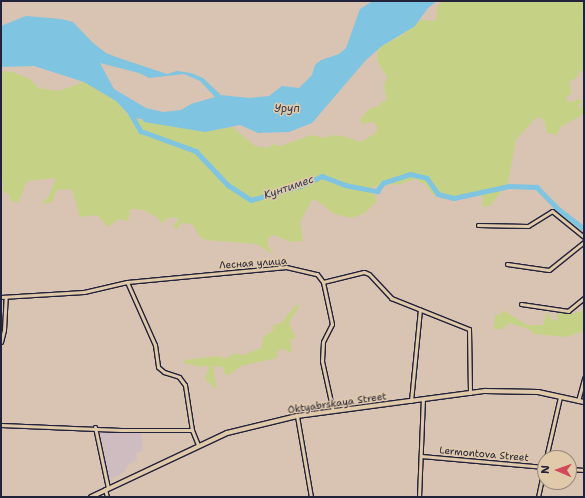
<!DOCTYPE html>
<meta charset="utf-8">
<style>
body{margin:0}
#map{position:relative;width:585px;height:498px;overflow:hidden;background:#d9c4b4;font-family:"Shantell Sans",sans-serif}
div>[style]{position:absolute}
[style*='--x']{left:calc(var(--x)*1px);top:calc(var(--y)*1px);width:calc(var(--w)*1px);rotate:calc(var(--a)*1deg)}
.built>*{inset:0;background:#cfbcc0}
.green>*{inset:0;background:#c5d286}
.water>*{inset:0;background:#7fc4e0}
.river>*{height:4.5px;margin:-2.25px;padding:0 2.25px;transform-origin:2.25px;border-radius:2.25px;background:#7fc4e0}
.roads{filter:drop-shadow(1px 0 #22223b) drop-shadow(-1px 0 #22223b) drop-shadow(0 1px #22223b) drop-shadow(0 -1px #22223b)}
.minor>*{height:3px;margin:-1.5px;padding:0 1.5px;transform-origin:1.5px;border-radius:1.5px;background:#e1caaa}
.tertiary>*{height:4px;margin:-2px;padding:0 2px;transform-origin:2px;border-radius:2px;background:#e1caaa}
span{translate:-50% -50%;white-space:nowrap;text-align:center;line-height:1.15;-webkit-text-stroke:3px #e1caaa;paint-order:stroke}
.street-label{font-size:10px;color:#22223b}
.water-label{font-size:11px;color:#303a54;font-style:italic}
.frame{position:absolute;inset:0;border:2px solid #22223b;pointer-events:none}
.north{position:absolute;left:537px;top:450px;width:40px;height:40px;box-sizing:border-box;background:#e1caaa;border:1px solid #95877e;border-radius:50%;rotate:272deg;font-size:11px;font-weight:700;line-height:16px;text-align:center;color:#22223b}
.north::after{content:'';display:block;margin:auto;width:14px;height:18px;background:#d1495b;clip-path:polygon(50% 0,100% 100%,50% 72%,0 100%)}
</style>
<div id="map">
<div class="built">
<i style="clip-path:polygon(99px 431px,141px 432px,143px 450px,136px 454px,137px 460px,129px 464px,125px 469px,125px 472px,109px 480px)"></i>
</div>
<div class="green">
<i style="clip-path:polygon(442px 1px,584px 1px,582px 25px,584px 26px,584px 71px,579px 71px,578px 77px,569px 82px,572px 92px,565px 99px,571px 102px,580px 99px,583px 102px,577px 106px,579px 108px,584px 104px,584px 114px,562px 126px,556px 135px,547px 133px,544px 120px,538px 117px,535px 119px,516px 140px,508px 183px,490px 206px,483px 207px,482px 195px,447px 199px,432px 194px,426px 185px,415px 179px,401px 184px,375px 186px,369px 192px,375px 195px,377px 201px,365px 213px,352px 218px,334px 214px,318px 201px,312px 200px,300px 222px,303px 241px,290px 242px,274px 235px,268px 238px,268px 247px,275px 255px,256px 244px,206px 240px,201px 238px,192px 224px,181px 223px,177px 229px,173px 226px,179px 219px,170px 217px,161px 223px,158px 218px,143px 210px,130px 209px,129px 219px,127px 221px,119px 219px,108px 227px,97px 215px,80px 217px,72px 189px,57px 190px,52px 202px,41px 204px,48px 197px,56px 178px,27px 181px,18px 203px,10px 200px,10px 196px,2px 190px,4px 185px,3px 182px,1px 183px,1px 71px,13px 72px,30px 79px,39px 88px,59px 91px,84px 82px,116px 101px,131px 118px,205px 132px,232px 127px,255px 146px,268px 148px,273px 144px,280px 146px,312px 135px,325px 138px,332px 135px,342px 136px,361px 142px,376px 133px,378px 127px,373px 122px,362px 124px,360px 119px,369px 109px,379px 106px,381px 102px,387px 100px,384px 86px,387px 77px,377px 61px,378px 51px,382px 46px,401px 36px,421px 20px,436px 21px,437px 8px)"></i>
<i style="clip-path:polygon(296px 305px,300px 305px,289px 323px,296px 338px,290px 340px,292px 351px,290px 353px,285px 349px,281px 349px,277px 352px,277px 358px,241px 366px,229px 375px,225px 375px,223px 367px,213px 366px,217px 390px,205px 379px,209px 367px,207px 365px,202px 367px,183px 363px,185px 360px,209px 357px,220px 356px,224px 359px,236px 353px,243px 355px,261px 348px,264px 336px,274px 330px,273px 325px,281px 323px)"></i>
<i style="clip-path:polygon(584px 310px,584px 331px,566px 337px,534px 334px,528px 329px,509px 323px,502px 329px,493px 329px,496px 313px,500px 316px,502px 311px,506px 312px,527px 325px,543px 325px,547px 312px,553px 321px,557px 320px,557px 314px,561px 312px,573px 314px)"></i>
</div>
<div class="water">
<i style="clip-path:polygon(evenodd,373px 1px,437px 1px,428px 8px,415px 26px,382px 46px,366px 60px,312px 123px,289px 132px,258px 133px,240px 125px,205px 132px,144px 122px,142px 119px,132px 118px,116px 101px,84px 82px,34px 66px,1px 67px,1px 26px,26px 16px,61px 19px,73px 22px,93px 43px,106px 53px,119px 58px,167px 74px,177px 71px,191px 73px,203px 78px,221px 95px,250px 98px,269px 96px,282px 86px,299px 88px,312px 75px,315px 65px,321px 60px,339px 54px,346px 48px,360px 9px,373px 1px,100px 63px,139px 73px,149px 78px,184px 74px,200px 81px,215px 97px,191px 104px,181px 110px,163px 112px,146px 108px,114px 89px,100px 63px)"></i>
</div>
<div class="river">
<i style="--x:131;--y:114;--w:20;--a:60"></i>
<i style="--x:141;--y:131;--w:59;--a:20"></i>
<i style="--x:196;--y:151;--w:47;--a:46.7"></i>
<i style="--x:228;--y:185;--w:27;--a:33"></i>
<i style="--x:251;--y:200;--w:51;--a:-15.9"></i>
<i style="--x:300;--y:186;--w:24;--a:-24"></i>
<i style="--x:322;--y:176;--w:25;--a:21"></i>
<i style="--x:345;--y:185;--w:33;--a:11"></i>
<i style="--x:377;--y:191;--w:10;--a:-53"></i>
<i style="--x:383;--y:183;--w:28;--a:-18"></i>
<i style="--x:410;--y:174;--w:17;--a:13"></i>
<i style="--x:427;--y:178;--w:19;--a:55"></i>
<i style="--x:438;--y:194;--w:16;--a:14"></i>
<i style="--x:454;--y:198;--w:56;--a:-12.3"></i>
<i style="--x:509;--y:186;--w:28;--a:2"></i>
<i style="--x:537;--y:187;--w:28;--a:46"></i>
<i style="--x:556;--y:207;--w:36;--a:38"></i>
</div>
<div class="roads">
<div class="minor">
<i style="--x:478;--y:225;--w:50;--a:1.1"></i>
<i style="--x:528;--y:226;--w:28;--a:-32"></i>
<i style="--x:552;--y:211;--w:41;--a:39.1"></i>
<i style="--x:507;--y:264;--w:42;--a:8.1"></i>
<i style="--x:549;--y:270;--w:45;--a:-38.7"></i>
<i style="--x:127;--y:282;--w:69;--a:66"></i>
<i style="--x:155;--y:345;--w:22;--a:82"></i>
<i style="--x:158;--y:367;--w:8;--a:40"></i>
<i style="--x:164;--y:372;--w:16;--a:18"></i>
<i style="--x:179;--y:377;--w:10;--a:53"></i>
<i style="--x:185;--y:385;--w:46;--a:81.2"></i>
<i style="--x:323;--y:282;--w:43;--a:77.9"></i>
<i style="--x:332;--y:324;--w:20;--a:117"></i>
<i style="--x:323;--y:342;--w:19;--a:93"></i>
<i style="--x:322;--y:361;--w:51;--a:77.6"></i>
<i style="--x:1;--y:297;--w:83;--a:-3.4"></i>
<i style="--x:84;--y:292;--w:44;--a:-13.1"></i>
<i style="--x:127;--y:282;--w:160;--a:-5.4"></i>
<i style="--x:286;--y:267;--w:32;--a:13"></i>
<i style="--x:317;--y:274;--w:10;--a:53"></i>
<i style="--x:323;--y:282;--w:42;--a:-13.7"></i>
<i style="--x:364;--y:272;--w:5;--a:22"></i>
<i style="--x:369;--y:274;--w:33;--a:47"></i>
<i style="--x:391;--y:298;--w:84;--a:21.7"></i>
<i style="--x:469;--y:329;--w:64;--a:89.1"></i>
<i style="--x:521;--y:304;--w:48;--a:8.5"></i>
<i style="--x:568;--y:311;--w:21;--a:-39"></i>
<i style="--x:1;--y:342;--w:12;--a:-76"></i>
<i style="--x:4;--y:330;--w:33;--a:-87"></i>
<i style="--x:411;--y:401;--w:92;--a:-84.4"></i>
<i style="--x:578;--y:401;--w:24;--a:-75"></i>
<i style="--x:297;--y:416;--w:82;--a:80.2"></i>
<i style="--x:1;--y:425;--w:120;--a:2.4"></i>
<i style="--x:121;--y:430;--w:71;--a:0"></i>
<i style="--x:192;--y:430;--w:16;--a:68"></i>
<i style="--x:95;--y:427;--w:62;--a:78"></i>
<i style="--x:421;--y:456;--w:124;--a:5.1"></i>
<i style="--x:546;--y:458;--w:63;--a:-77.1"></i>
<i style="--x:569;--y:469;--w:15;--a:4"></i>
<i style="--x:105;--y:489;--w:8;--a:76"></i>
<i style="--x:419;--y:497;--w:98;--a:-87.7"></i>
<i style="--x:538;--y:497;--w:35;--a:-78"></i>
</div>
<div class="tertiary">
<i style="--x:91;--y:497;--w:150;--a:-25.2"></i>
<i style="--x:227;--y:433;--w:72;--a:-13.7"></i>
<i style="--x:297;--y:416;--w:190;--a:-7.6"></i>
<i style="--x:485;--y:391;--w:53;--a:1.1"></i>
<i style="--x:538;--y:392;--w:47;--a:12.3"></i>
</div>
</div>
<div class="street-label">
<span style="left:253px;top:263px;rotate:-4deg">Лесная улица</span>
<span style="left:337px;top:403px;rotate:-8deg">Oktyabrskaya Street</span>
<span style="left:484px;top:454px;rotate:5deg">Lermontova Street</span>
</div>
<div class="water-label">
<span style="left:287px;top:109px">Уруп</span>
<span style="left:289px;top:188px;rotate:-19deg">Кунтимес</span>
</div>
<div class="frame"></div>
<div class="north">N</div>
</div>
